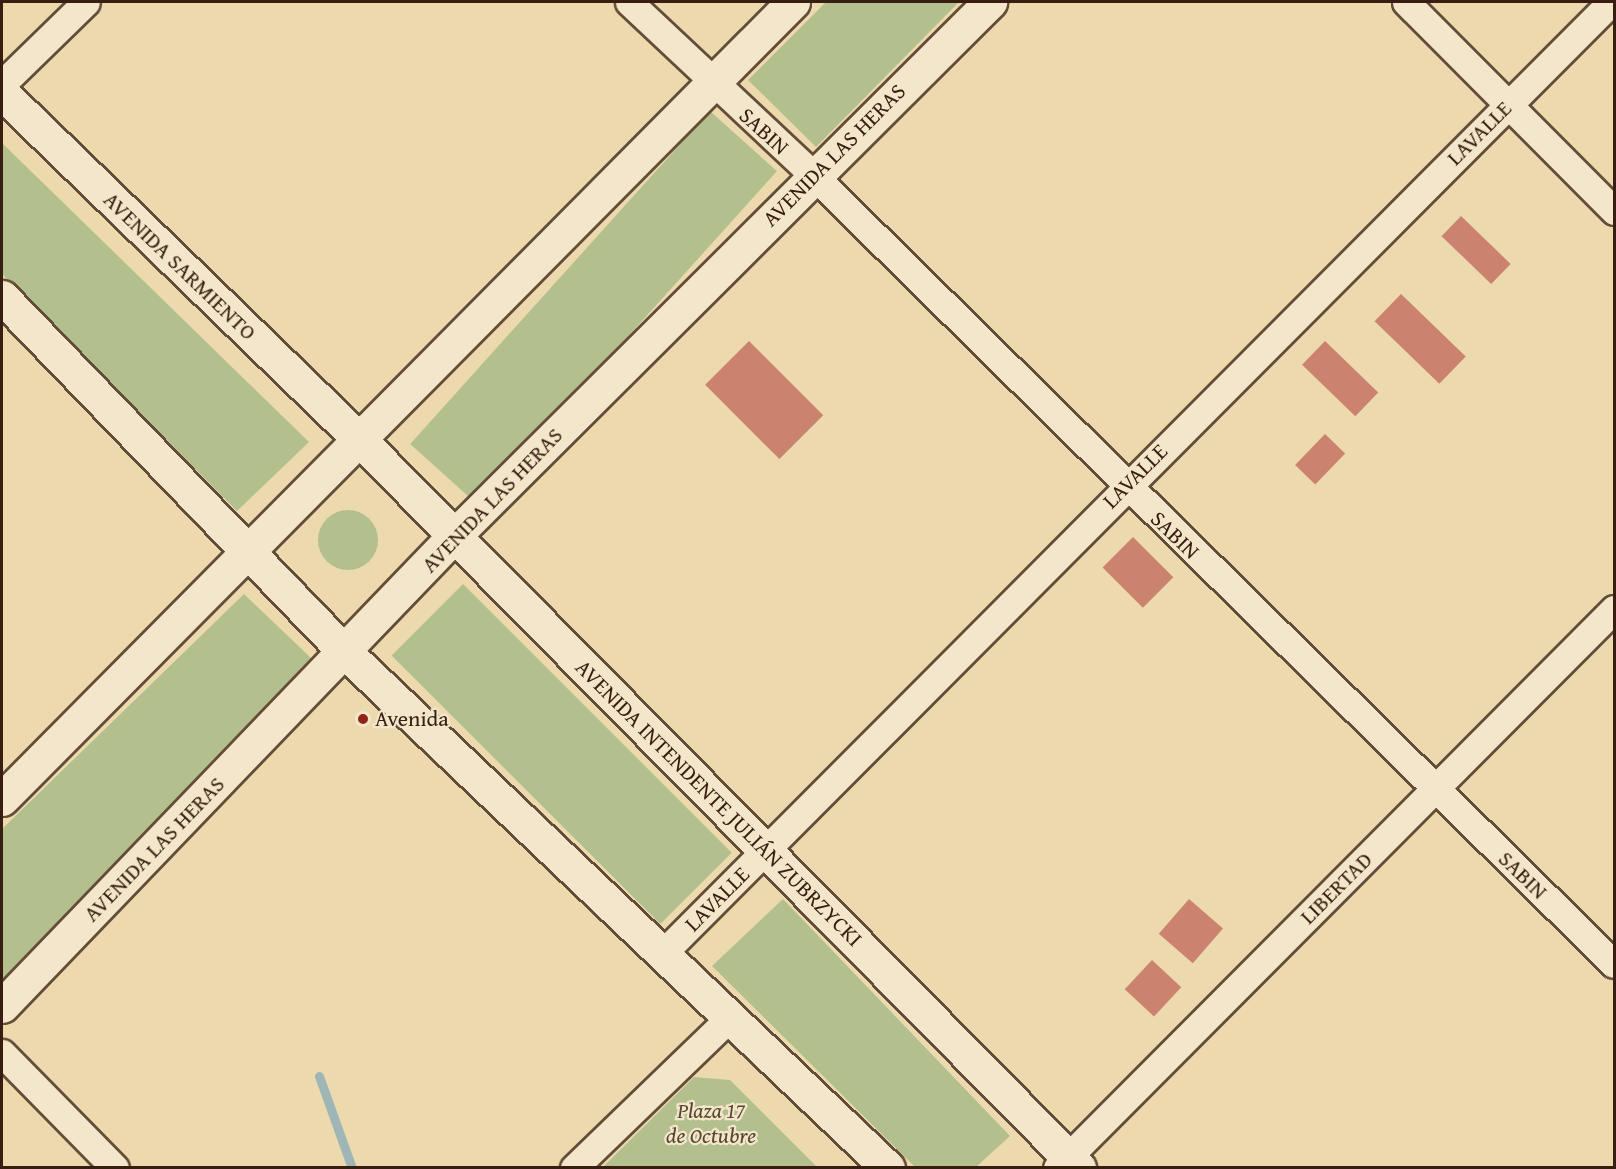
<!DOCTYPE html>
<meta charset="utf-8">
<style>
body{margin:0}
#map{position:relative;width:1616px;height:1169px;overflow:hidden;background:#ecd9ae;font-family:"Gentium Book Plus",serif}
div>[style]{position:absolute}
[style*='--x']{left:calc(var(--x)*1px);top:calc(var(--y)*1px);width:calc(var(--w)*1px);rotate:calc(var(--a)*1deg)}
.green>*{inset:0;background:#b3c08e;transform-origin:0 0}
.round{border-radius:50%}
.stream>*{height:9px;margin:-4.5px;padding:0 4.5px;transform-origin:4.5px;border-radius:4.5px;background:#9eb7b6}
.building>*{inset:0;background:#cb836f;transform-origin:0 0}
.roads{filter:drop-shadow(2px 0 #644d38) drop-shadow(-2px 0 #644d38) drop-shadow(0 2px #644d38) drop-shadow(0 -2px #644d38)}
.minor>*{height:27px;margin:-13.5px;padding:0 13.5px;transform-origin:13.5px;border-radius:13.5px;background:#f3e6ca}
.secondary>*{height:33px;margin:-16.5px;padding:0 16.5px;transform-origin:16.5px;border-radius:16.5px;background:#f3e6ca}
.dots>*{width:16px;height:16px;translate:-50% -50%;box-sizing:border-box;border:3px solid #f3e6ca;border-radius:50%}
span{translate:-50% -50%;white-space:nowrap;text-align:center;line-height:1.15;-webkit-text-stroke:4.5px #f3e6ca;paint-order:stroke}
.street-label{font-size:22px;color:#371e10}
.poi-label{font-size:22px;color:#371e10}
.left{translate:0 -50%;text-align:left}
.park-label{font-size:22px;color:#564630;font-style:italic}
.frame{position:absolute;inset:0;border:3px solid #371e10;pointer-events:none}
</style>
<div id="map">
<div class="green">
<i style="clip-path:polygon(826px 2px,959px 2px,816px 147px,748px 80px)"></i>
<i style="left:710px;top:111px;width:90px;height:448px;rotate:42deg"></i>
<i style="clip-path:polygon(2px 143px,309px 442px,237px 511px,2px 274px)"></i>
<i class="round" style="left:318px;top:510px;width:60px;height:60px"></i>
<i style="left:463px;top:584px;width:380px;height:101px;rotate:45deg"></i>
<i style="clip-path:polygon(244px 594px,311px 658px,2px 980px,2px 829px)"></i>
<i style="clip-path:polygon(783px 899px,1010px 1136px,976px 1167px,915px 1167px,712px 966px)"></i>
<i style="clip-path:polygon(694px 1077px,730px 1080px,817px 1167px,603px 1167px)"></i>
</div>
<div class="stream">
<i style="--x:319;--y:1076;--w:98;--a:70.3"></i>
</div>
<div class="building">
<i style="left:1461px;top:216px;width:69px;height:28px;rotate:44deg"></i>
<i style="left:1401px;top:294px;width:90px;height:38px;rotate:44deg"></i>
<i style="left:749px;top:341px;width:105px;height:62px;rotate:45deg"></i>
<i style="left:1325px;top:341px;width:74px;height:33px;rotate:44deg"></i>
<i style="left:1325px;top:434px;width:28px;height:43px;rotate:44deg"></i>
<i style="left:1133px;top:537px;width:57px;height:43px;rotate:45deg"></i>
<i style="left:1189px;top:899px;width:45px;height:46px;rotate:41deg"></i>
<i style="left:1152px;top:960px;width:40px;height:40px;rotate:43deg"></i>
</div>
<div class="roads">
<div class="minor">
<i style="--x:629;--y:2;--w:253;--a:43.2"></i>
<i style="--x:813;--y:175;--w:1124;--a:44.57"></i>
<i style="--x:1406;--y:2;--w:295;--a:45.1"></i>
<i style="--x:2;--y:84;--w:117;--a:-44.3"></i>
<i style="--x:662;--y:954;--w:1344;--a:-45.09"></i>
<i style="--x:2;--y:1053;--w:161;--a:45.5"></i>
<i style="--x:574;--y:1168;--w:213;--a:-44"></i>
<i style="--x:1057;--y:1168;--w:789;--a:-45.1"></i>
</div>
<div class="secondary">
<i style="--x:2;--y:93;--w:497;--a:44.1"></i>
<i style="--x:359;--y:439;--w:1025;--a:45.36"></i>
<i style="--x:2;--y:297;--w:494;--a:46"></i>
<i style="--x:345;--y:652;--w:749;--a:43.54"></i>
<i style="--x:2;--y:799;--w:1123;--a:-45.22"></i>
<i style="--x:2;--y:1006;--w:652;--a:-46.12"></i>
<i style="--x:454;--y:536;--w:757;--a:-44.89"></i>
</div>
</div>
<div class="dots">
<i style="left:363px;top:719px;background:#8f2418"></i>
</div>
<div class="street-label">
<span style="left:764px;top:131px;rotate:42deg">SABIN</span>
<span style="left:1479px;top:133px;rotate:-45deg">LAVALLE</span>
<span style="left:834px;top:155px;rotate:-45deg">AVENIDA LAS HERAS</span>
<span style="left:180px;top:266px;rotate:44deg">AVENIDA SARMIENTO</span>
<span style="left:1135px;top:476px;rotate:-45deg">LAVALLE</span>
<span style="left:492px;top:500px;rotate:-46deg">AVENIDA LAS HERAS</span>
<span style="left:1175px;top:535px;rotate:44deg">SABIN</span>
<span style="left:719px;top:803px;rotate:45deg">AVENIDA INTENDENTE JULIÁN ZUBRZYCKI</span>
<span style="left:154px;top:849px;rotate:-46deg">AVENIDA LAS HERAS</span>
<span style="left:1523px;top:875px;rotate:44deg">SABIN</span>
<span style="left:1336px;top:888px;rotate:-45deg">LIBERTAD</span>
<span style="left:717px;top:899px;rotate:-45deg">LAVALLE</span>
</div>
<div class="poi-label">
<span class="left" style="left:375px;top:719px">Avenida</span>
</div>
<div class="park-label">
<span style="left:711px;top:1123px">Plaza 17<br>de Octubre</span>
</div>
<div class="frame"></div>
</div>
